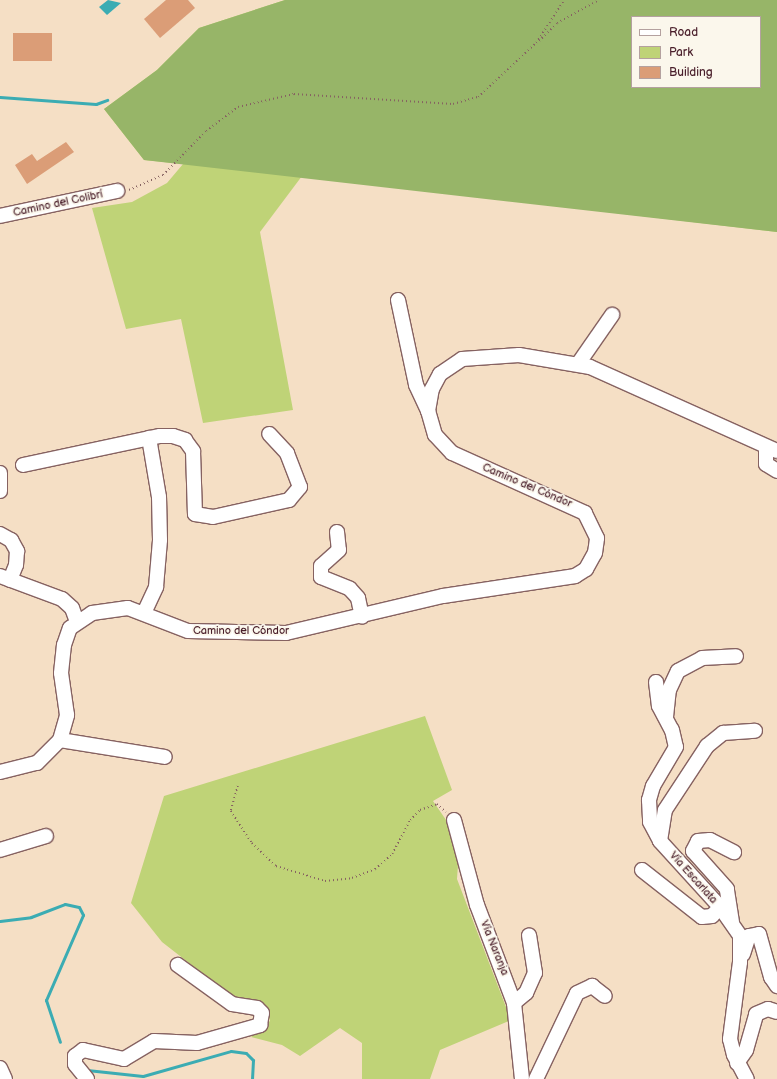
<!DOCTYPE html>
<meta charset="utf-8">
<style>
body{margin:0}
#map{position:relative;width:777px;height:1079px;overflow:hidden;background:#f5dfc5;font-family:"Balsamiq Sans",sans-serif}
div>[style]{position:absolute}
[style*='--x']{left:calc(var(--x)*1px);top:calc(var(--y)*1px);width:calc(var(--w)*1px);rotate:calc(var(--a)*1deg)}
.green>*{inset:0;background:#bfd377}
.forest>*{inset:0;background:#97b568}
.water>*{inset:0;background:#3bacb3}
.stream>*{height:3px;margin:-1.5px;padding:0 1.5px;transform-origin:1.5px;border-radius:1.5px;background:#3bacb3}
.building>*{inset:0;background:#db9d77;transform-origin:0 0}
.path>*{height:1.5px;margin-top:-0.75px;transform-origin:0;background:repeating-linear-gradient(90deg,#866261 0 1px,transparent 0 4px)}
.roads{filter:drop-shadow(1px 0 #866261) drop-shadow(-1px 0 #866261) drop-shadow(0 1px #866261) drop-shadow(0 -1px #866261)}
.minor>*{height:14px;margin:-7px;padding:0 7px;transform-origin:7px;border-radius:7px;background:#fff}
span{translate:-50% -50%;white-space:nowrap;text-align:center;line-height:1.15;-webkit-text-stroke:3.5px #fbf7ec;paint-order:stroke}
.street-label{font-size:11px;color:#4a1f2b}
.legend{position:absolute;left:631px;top:16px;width:130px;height:72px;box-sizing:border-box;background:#fbf7ec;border:1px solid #b4a19f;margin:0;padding:5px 7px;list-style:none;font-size:12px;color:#4a1f2b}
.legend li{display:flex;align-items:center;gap:8px;height:20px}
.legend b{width:20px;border:1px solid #b4a19f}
</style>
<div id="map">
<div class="green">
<i style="clip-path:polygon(evenodd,285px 0,777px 0,777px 232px,302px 176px,260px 232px,293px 410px,203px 423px,181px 319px,126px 329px,92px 208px,132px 202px,167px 183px,183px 164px,144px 160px,104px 109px,157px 70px,199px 28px,285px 0,632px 17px,760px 17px,760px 87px,632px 87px,632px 17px)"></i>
<i style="clip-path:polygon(425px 716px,452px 790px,433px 801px,455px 833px,459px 850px,457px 879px,511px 1020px,440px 1050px,430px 1079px,362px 1079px,362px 1043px,340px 1028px,300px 1056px,282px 1045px,251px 1037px,270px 1021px,267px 1009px,230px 995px,162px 942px,131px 903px,164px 796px)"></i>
</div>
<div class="forest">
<i style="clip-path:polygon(evenodd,285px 0,777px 0,777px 232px,144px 160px,104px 109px,157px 70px,199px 28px,285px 0,632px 17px,760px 17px,760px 87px,632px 87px,632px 17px)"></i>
</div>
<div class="water">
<i style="clip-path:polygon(108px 0,121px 3px,107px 15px,99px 7px)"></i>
</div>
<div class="stream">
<i style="--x:0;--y:97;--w:96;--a:4.2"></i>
<i style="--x:96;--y:104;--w:12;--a:-20"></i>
<i style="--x:0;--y:921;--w:31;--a:-7"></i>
<i style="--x:31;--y:917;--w:36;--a:-21"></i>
<i style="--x:65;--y:904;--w:14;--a:12"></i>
<i style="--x:79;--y:907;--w:9;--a:63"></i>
<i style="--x:83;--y:915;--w:93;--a:113.5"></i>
<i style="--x:46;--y:1000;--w:44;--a:71.6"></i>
<i style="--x:87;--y:1070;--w:56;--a:6.1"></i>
<i style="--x:143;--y:1076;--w:91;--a:-15.9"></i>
<i style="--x:231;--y:1051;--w:15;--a:8"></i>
<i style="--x:246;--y:1053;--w:10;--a:45"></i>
<i style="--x:253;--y:1060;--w:19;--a:93"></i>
</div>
<div class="building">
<i style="clip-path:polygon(166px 0,188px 0,195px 8px,160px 38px,144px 19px)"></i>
<i style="left:52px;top:33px;width:28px;height:39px;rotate:90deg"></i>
<i style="clip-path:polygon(66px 142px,74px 152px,27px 184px,15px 165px,32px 154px,37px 161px)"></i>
</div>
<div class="path">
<i style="--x:539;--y:41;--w:25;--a:-45"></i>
<i style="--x:557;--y:23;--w:48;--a:-28.7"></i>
<i style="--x:129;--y:190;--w:37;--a:-24"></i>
<i style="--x:163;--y:175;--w:62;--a:-45.7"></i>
<i style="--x:206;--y:131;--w:40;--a:-37"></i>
<i style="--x:238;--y:107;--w:57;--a:-13.1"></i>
<i style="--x:294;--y:94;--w:159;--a:3.6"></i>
<i style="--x:453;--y:104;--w:26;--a:-16"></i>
<i style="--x:478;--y:97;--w:79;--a:-43"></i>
<i style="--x:536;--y:43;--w:51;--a:-56.9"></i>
<i style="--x:238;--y:786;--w:26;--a:106"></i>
<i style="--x:231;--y:811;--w:38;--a:57"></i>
<i style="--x:252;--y:843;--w:33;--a:44"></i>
<i style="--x:276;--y:866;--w:51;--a:17"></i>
<i style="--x:325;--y:881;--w:27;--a:-6"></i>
<i style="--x:352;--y:878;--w:25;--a:-21"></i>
<i style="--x:375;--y:869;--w:23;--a:-41"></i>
<i style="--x:392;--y:854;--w:38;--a:-62"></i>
<i style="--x:410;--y:820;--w:14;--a:-45"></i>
<i style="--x:420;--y:810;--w:18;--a:-19"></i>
<i style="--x:437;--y:804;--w:12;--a:42"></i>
</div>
<div class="roads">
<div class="minor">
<i style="--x:0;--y:216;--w:120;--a:-12.1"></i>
<i style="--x:398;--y:300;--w:87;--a:78"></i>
<i style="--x:416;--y:385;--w:29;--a:65"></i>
<i style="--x:578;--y:364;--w:60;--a:-55.2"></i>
<i style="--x:766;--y:447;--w:17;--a:90"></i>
<i style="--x:766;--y:464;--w:13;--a:32"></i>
<i style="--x:23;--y:465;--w:140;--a:-12"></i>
<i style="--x:160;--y:436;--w:13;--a:0"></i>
<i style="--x:173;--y:436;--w:13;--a:18"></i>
<i style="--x:185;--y:440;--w:14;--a:54"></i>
<i style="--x:193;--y:451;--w:63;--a:88.2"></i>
<i style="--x:195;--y:514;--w:18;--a:9"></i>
<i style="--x:213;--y:517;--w:78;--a:-12.6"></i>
<i style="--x:289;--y:500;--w:17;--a:-50"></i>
<i style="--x:300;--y:487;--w:36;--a:-111"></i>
<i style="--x:287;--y:453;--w:26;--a:-133"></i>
<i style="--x:0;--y:473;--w:18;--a:90"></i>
<i style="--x:337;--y:532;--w:18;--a:84"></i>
<i style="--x:339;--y:550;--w:24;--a:138"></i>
<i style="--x:321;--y:566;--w:11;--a:90"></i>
<i style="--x:321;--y:577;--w:31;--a:22"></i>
<i style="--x:350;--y:589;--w:12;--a:48"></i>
<i style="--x:358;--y:598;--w:19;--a:78"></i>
<i style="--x:0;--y:534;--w:13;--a:29"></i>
<i style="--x:11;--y:540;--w:13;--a:61"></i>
<i style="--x:17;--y:551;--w:14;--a:94"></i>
<i style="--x:16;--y:565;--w:16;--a:112"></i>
<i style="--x:0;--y:576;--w:66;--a:20.4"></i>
<i style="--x:62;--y:599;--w:13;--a:42"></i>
<i style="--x:72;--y:608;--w:15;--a:70"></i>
<i style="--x:144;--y:613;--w:29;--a:-65"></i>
<i style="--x:156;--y:587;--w:47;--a:-85.1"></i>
<i style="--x:160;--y:540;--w:43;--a:-91.3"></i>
<i style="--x:159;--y:497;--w:60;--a:-99.6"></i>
<i style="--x:656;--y:682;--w:24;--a:83"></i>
<i style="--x:659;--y:706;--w:27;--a:62"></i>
<i style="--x:672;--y:730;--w:17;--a:77"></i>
<i style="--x:676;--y:747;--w:45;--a:120.5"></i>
<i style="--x:653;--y:786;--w:15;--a:106"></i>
<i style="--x:649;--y:800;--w:22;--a:87"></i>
<i style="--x:650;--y:822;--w:21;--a:62"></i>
<i style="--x:660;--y:841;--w:89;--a:47.7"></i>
<i style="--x:720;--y:907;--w:35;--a:55"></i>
<i style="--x:740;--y:936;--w:26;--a:90"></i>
<i style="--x:740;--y:962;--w:78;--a:97.4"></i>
<i style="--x:730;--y:1039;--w:16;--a:76"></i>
<i style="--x:734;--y:1055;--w:27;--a:62"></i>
<i style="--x:666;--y:717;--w:27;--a:-84"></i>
<i style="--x:669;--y:690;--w:21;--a:-65"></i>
<i style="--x:678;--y:671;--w:27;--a:-28"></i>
<i style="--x:702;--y:658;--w:34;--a:-3"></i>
<i style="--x:60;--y:740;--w:106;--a:9.2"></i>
<i style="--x:0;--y:772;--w:38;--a:-14"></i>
<i style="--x:37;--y:763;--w:33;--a:-45"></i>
<i style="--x:60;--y:740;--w:26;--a:-74"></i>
<i style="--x:67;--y:715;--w:42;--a:-98.1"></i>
<i style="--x:61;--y:673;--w:28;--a:-84"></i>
<i style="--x:64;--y:645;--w:18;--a:-71"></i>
<i style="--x:70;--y:628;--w:27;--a:-34"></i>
<i style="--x:92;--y:613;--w:36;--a:-8"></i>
<i style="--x:128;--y:608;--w:64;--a:21"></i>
<i style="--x:188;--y:631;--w:98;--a:1.2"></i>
<i style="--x:286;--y:633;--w:161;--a:-13.3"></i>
<i style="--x:443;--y:596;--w:134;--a:-8.6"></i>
<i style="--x:575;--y:576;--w:13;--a:-32"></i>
<i style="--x:586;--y:569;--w:18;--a:-61"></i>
<i style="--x:595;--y:553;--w:15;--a:-82"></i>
<i style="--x:597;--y:538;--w:28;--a:-116"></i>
<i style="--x:585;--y:513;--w:146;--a:-155.7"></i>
<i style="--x:452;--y:453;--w:25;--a:-133"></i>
<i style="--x:435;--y:435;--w:25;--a:-106"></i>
<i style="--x:428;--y:411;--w:22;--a:-80"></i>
<i style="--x:432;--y:389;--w:17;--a:-62"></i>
<i style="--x:440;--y:374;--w:27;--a:-34"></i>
<i style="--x:462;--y:359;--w:57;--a:-4"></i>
<i style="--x:519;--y:355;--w:72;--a:9.6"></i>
<i style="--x:590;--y:367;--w:205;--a:24.2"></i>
<i style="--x:454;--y:820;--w:88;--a:74.9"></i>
<i style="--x:477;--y:905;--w:105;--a:69.3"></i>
<i style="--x:514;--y:1003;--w:76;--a:84"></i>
<i style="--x:660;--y:841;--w:31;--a:-81"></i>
<i style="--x:665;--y:810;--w:77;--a:-56.7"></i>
<i style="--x:707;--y:746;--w:21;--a:-39"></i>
<i style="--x:723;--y:733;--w:32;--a:-4"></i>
<i style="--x:0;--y:850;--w:48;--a:-16.9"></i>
<i style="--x:642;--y:870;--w:76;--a:38.1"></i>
<i style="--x:702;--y:917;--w:10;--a:-6"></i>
<i style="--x:712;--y:916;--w:12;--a:-48"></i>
<i style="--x:732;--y:922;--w:33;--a:-99"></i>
<i style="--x:727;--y:889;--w:51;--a:-131.8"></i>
<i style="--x:693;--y:851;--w:11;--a:-63"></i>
<i style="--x:698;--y:841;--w:12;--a:-5"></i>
<i style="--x:710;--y:840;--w:27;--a:27"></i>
<i style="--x:743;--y:954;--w:19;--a:-72"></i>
<i style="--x:749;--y:936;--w:10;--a:-11"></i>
<i style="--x:759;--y:934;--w:45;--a:74.4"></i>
<i style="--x:771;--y:977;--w:11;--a:56"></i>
<i style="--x:514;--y:1003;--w:16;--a:-40"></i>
<i style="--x:526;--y:993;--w:22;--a:-66"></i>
<i style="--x:535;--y:973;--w:38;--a:-99"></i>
<i style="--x:737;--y:1063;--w:16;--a:-55"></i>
<i style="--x:746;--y:1050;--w:37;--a:-74"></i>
<i style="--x:756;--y:1014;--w:13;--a:-23"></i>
<i style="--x:768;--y:1009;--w:9;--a:18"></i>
<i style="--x:0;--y:1068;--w:12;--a:66"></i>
<i style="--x:87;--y:1079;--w:19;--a:-129"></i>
<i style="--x:75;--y:1064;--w:8;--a:-90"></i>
<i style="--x:75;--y:1056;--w:10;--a:-37"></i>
<i style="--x:83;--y:1050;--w:42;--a:12.4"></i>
<i style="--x:124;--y:1059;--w:35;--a:-31"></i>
<i style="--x:154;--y:1041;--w:43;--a:2.7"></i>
<i style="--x:197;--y:1043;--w:66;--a:-15.9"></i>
<i style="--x:260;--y:1025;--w:12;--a:-81"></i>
<i style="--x:262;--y:1013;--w:7;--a:-135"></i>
<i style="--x:257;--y:1008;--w:25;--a:-171"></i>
<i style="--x:232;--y:1004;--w:67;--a:-144.2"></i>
<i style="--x:536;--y:1079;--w:95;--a:-64.5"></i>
<i style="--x:577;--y:993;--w:17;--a:-25"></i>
<i style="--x:592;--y:986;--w:16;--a:38"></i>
</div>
</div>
<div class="street-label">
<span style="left:58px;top:204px;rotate:-12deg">Camino del Colibrí</span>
<span style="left:527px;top:486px;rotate:23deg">Camino del Cóndor</span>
<span style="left:241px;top:631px">Camino del Cóndor</span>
<span style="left:693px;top:878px;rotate:48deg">Vía Escarlata</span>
<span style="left:494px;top:948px;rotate:68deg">Vía Naranja</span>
</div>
<ul class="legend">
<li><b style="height:5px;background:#fff"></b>Road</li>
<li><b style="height:11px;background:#bfd377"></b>Park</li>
<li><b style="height:11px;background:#db9d77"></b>Building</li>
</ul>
</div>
